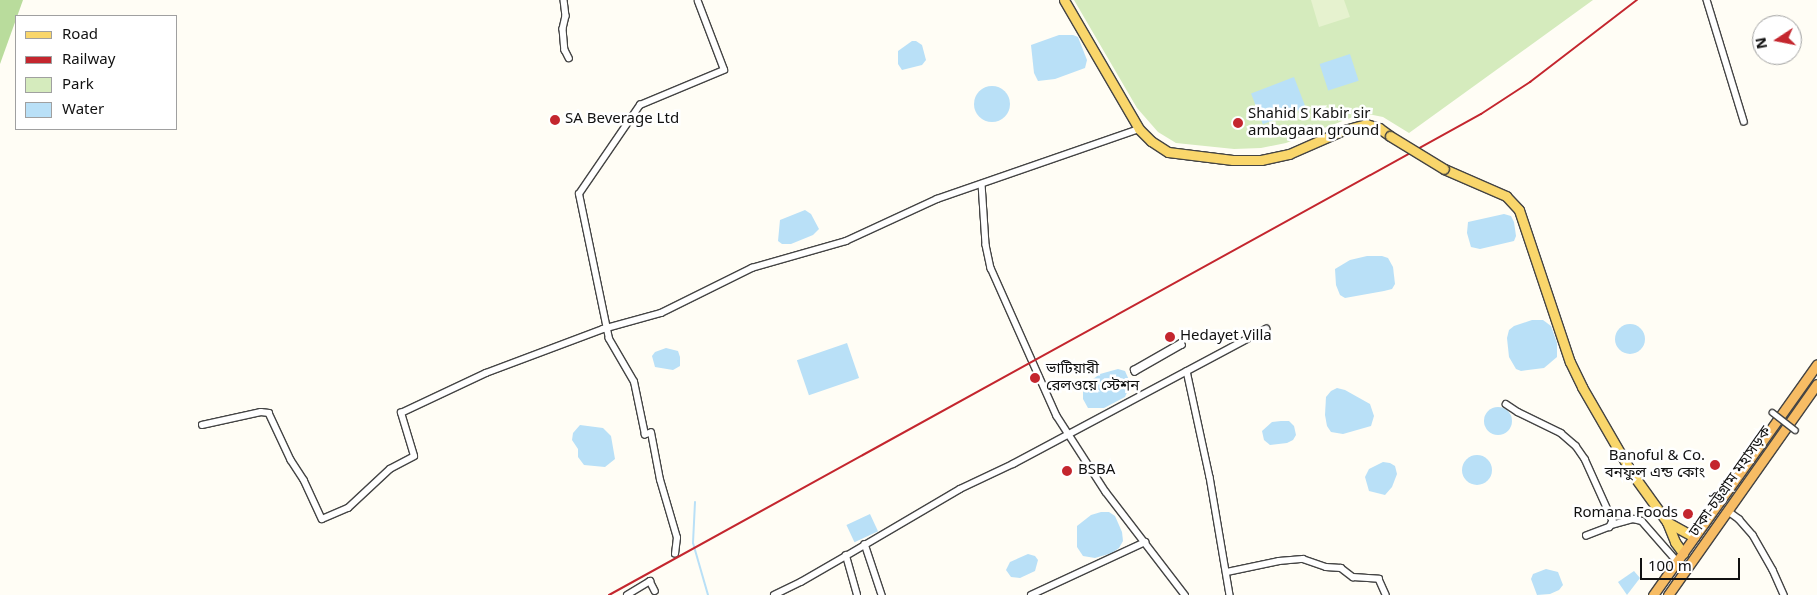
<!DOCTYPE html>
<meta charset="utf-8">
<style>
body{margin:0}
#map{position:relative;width:1817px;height:595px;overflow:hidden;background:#fffdf5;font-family:Georgia,"Noto Sans Bengali",serif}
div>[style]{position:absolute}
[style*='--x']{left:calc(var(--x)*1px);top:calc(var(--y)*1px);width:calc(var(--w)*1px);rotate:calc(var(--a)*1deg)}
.green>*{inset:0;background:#d5ebbd}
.forest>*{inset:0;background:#b9dc9c}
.pitch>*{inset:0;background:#e6f2cf}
.water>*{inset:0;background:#b9e0f7;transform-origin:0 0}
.round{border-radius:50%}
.stream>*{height:2px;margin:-1px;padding:0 1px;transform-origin:1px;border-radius:1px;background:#b9e0f7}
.roads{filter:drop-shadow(1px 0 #444) drop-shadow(-1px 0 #444) drop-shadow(0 1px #444) drop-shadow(0 -1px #444)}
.minor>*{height:5.5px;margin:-2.75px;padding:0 2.75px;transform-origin:2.75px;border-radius:2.75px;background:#fff}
.primary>*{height:9px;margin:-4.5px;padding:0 4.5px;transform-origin:4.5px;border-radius:4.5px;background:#f9d66b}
.trunk>*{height:9px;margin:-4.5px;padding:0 4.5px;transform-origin:4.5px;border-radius:4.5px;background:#f7bc64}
.rail>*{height:2px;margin:-1px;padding:0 1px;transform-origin:1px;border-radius:1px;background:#c4262e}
.bridges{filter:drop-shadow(1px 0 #444) drop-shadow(-1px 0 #444) drop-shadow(0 1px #444) drop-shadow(0 -1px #444)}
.pedestrian-bridge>*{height:4.5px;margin:-2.25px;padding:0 2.25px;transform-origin:2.25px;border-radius:2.25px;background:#fff}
.primary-bridge>*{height:9px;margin:-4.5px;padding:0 4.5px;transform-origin:4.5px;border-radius:4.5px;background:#f9d66b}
.dots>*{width:14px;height:14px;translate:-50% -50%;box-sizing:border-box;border:2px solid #fff;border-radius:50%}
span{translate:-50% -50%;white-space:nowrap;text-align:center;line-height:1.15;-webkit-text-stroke:5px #fff;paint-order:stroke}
.poi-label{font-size:15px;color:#111}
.left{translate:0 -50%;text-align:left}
.right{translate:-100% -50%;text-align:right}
.street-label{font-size:15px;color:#111}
.legend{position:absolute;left:15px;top:15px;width:162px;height:115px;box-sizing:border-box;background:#fff;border:1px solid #a0a0a0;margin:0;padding:6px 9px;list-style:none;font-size:15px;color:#111}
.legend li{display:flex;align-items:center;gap:10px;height:25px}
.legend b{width:25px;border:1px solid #a0a0a0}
.north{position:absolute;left:1752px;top:15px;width:50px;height:50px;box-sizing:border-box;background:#fff;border:1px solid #a0a0a0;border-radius:50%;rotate:259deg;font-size:14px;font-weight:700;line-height:20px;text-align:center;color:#111}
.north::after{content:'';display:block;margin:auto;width:18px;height:22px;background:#c4262e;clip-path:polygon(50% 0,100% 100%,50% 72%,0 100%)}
.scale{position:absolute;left:1640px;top:558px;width:100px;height:22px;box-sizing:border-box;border:2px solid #111;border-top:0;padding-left:6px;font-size:15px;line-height:18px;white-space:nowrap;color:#111;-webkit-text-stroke:4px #fff;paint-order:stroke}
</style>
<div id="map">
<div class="green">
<i style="clip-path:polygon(1074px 0,1593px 0,1409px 133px,1383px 117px,1363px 113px,1286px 143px,1261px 148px,1234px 149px,1176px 143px,1158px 132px,1137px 108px)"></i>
</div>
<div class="forest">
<i style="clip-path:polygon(0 0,23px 0,0 64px)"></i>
</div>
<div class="pitch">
<i style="clip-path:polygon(1311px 0,1344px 0,1350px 17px,1319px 27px)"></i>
</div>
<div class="water">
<i style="clip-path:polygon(1059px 35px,1073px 35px,1078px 37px,1087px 60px,1085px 68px,1055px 79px,1038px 81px,1034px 73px,1031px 45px)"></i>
<i style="clip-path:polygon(912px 41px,916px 41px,922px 45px,926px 60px,922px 65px,902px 70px,898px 64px,898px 51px)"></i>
<i style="left:1350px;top:54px;width:28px;height:32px;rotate:72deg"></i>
<i style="left:1294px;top:77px;width:33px;height:46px;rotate:69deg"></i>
<i class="round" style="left:974px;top:86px;width:36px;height:36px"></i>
<i style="clip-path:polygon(805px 210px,811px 214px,819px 229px,813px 235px,791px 244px,782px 244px,778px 241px,780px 220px)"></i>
<i style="clip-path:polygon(1504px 214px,1511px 216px,1514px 222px,1516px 236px,1514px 241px,1480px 249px,1471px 247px,1467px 233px,1468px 222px)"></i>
<i style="clip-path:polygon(1367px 256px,1382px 256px,1388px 258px,1393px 267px,1395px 284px,1392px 289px,1384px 291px,1345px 298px,1340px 295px,1336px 285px,1335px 269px,1350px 260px)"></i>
<i style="clip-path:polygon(1532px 320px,1543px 320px,1551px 326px,1557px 343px,1557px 357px,1544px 368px,1521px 371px,1516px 369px,1509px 357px,1507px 338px,1509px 330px,1514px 326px)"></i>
<i class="round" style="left:1615px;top:324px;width:30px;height:30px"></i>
<i style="left:847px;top:343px;width:37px;height:53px;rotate:71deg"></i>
<i style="clip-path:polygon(666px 348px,678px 351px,680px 357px,680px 366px,673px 370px,655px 367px,652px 356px,655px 352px)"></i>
<i style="clip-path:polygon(1118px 369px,1125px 371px,1129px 380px,1129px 388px,1125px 397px,1104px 408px,1088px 408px,1083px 399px,1083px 390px,1086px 384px,1100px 374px)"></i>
<i style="clip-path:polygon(1337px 388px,1345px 390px,1370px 404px,1374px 416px,1371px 426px,1343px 434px,1331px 432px,1327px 426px,1325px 415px,1326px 397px,1331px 391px)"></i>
<i class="round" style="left:1484px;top:407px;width:28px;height:28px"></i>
<i style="clip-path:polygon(1281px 421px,1289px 421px,1294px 426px,1296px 435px,1293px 440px,1287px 443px,1270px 445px,1264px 440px,1262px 431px,1272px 422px)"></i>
<i style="clip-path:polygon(580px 425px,603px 428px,611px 436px,615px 459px,605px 467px,584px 465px,578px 457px,578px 449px,572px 440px,573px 433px)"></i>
<i class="round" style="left:1462px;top:455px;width:30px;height:30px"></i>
<i style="clip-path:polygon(1383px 462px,1390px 463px,1395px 466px,1397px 474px,1392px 487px,1385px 495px,1369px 491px,1365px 477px,1369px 469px)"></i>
<i style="clip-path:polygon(1101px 512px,1109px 512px,1115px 516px,1122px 532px,1123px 541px,1119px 548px,1112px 553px,1095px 558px,1083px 556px,1077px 547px,1077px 526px,1091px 515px)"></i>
<i style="left:870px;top:514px;width:19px;height:26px;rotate:65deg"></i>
<i style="clip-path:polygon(1028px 554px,1035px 556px,1038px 560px,1035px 571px,1020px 578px,1011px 577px,1006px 570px,1010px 562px)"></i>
<i style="clip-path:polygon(1546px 569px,1558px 572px,1563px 585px,1559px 590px,1550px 594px,1537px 595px,1531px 579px,1533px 574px)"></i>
<i style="clip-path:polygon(1634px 571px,1640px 578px,1627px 595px,1618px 582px)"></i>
</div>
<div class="stream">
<i style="--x:695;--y:502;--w:41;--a:92.8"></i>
<i style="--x:693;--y:543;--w:54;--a:73.9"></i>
</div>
<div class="roads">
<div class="minor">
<i style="--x:564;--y:0;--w:16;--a:83"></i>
<i style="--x:566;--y:16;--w:13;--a:103"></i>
<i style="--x:563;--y:29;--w:21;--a:85"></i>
<i style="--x:565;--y:50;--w:9;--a:63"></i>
<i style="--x:1707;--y:0;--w:127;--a:73"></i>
<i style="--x:982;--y:184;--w:61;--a:86.2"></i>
<i style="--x:986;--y:245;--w:24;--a:78"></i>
<i style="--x:991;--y:268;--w:162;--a:66"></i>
<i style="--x:1057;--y:416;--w:90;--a:57.2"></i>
<i style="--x:1106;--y:492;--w:130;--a:52.5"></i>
<i style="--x:1181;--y:343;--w:2;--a:63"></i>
<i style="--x:1182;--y:345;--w:54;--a:150.1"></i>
<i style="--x:1135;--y:372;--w:2;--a:-117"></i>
<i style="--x:1134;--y:370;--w:54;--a:-29.9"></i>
<i style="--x:1187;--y:371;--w:108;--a:77.8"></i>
<i style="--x:1210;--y:477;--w:120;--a:80.4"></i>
<i style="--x:1506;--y:404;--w:14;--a:34"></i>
<i style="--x:1518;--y:412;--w:48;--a:26"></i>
<i style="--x:1561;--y:433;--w:20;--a:41"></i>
<i style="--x:1576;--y:446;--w:16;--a:55"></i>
<i style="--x:1585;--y:459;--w:68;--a:65.7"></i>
<i style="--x:1613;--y:521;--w:7;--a:117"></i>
<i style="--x:1610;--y:527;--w:25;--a:159"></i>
<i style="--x:202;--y:425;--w:60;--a:-12.4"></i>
<i style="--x:261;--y:412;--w:8;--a:7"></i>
<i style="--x:269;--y:413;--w:52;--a:64.9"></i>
<i style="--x:291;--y:460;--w:24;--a:57"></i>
<i style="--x:304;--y:480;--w:43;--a:65.2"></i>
<i style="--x:322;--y:519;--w:28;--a:-23"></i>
<i style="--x:348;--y:508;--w:57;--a:-42.9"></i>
<i style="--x:390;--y:469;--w:27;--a:-28"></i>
<i style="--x:414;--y:456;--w:45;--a:-106.8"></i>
<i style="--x:401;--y:413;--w:94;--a:-25.2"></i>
<i style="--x:486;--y:373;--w:125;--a:-20.6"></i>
<i style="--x:603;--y:329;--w:60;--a:-15.4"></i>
<i style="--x:661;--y:313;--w:102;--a:-26.3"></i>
<i style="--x:752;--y:268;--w:98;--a:-16"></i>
<i style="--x:846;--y:241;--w:100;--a:-24.8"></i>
<i style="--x:937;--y:199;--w:214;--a:-19.1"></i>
<i style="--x:1728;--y:511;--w:14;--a:36"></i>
<i style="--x:1739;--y:519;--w:21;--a:49"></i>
<i style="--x:1753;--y:535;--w:40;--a:60.3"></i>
<i style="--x:1773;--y:570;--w:27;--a:66"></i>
<i style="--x:1612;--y:525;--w:22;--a:-16"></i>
<i style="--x:1633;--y:519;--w:9;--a:13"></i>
<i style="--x:1642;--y:521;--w:53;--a:48.8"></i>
<i style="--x:865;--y:544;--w:54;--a:71.6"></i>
<i style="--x:675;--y:554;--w:16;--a:-83"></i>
<i style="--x:677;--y:538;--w:60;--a:-106.3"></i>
<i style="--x:660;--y:480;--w:48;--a:-100.8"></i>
<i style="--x:651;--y:433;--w:6;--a:162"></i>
<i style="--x:645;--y:435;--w:54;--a:-101.7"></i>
<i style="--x:634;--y:382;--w:50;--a:-120.2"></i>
<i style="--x:609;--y:339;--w:148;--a:-101.7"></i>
<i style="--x:579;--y:194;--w:108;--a:-55.6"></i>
<i style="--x:640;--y:105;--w:91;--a:-22.6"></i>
<i style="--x:724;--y:70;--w:73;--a:-110.9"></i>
<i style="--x:1227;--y:572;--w:53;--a:-11.9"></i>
<i style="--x:1279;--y:561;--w:24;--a:-5"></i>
<i style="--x:1303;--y:559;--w:24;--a:19"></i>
<i style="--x:1326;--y:567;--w:15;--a:4"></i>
<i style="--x:1341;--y:568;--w:15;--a:37"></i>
<i style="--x:1353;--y:577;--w:26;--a:4"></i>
<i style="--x:1379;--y:579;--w:17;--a:66"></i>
<i style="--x:627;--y:595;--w:27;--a:-31"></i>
<i style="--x:650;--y:581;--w:11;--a:63"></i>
<i style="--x:774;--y:595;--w:30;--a:-26"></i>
<i style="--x:801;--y:582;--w:52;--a:-30"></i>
<i style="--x:857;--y:595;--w:41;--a:-105.8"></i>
<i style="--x:846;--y:556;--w:132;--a:-30.4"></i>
<i style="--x:960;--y:489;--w:59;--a:-25.3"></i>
<i style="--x:1013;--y:464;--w:287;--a:-28.1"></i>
<i style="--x:1031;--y:595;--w:126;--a:-24.9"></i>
</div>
<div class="primary">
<i style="--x:1064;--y:0;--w:149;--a:59.8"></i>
<i style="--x:1139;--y:129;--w:17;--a:45"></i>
<i style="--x:1151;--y:141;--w:20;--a:33"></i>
<i style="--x:1168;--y:152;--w:65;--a:7"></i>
<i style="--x:1233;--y:160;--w:28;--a:0"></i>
<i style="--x:1261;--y:160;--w:29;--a:-12"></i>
<i style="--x:1289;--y:154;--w:60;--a:-23.6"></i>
<i style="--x:1344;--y:130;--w:23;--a:-15"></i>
<i style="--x:1366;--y:124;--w:14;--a:17"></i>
<i style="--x:1379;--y:128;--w:14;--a:36"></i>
<i style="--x:1444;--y:169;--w:68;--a:23.5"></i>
<i style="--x:1506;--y:196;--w:19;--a:47"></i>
<i style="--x:1519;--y:210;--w:160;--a:71.5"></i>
<i style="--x:1570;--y:362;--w:28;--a:64"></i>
<i style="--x:1582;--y:387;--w:98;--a:60"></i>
<i style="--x:1631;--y:472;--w:62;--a:54.2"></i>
<i style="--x:1667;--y:522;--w:22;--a:68"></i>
<i style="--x:1675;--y:542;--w:14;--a:54"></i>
<i style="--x:1667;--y:522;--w:31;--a:29"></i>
</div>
<div class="trunk">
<i style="--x:1653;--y:595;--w:283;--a:-54.6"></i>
<i style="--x:1668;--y:595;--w:258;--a:-54.8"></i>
</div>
</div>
<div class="rail">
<i style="--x:609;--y:595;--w:996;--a:-28.88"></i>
<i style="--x:1481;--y:114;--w:59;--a:-33.1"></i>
<i style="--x:1530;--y:82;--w:135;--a:-37.5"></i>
</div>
<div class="bridges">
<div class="pedestrian-bridge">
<i style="--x:1772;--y:412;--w:29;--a:38"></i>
</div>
<div class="primary-bridge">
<i style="--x:1390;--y:136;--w:63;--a:31.4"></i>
</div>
</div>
<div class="dots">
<i style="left:555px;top:120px;background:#c4262e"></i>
<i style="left:1238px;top:123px;background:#c4262e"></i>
<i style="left:1170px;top:337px;background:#c4262e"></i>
<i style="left:1035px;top:378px;background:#c4262e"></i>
<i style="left:1715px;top:465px;background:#c4262e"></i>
<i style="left:1067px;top:471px;background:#c4262e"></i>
<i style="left:1688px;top:514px;background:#c4262e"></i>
</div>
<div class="poi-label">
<span class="left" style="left:1248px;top:123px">Shahid S Kabir sir<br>ambagaan ground</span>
<span class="left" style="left:565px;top:120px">SA Beverage Ltd</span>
<span class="left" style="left:1180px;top:337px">Hedayet Villa</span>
<span class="left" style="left:1046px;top:378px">ভাটিয়ারী<br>রেলওয়ে স্টেশন</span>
<span class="right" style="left:1705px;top:465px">Banoful &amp; Co.<br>বনফুল এন্ড কোং</span>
<span class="left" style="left:1078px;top:471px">BSBA</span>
<span class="right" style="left:1678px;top:514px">Romana Foods</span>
</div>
<div class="street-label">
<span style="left:1731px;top:482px;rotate:-55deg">ঢাকা-চট্টগ্রাম মহাসড়ক</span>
</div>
<ul class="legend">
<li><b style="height:6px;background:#f9d66b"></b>Road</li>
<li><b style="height:6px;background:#c4262e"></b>Railway</li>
<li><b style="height:14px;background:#d5ebbd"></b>Park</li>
<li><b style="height:14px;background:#b9e0f7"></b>Water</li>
</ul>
<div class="north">N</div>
<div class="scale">100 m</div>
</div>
